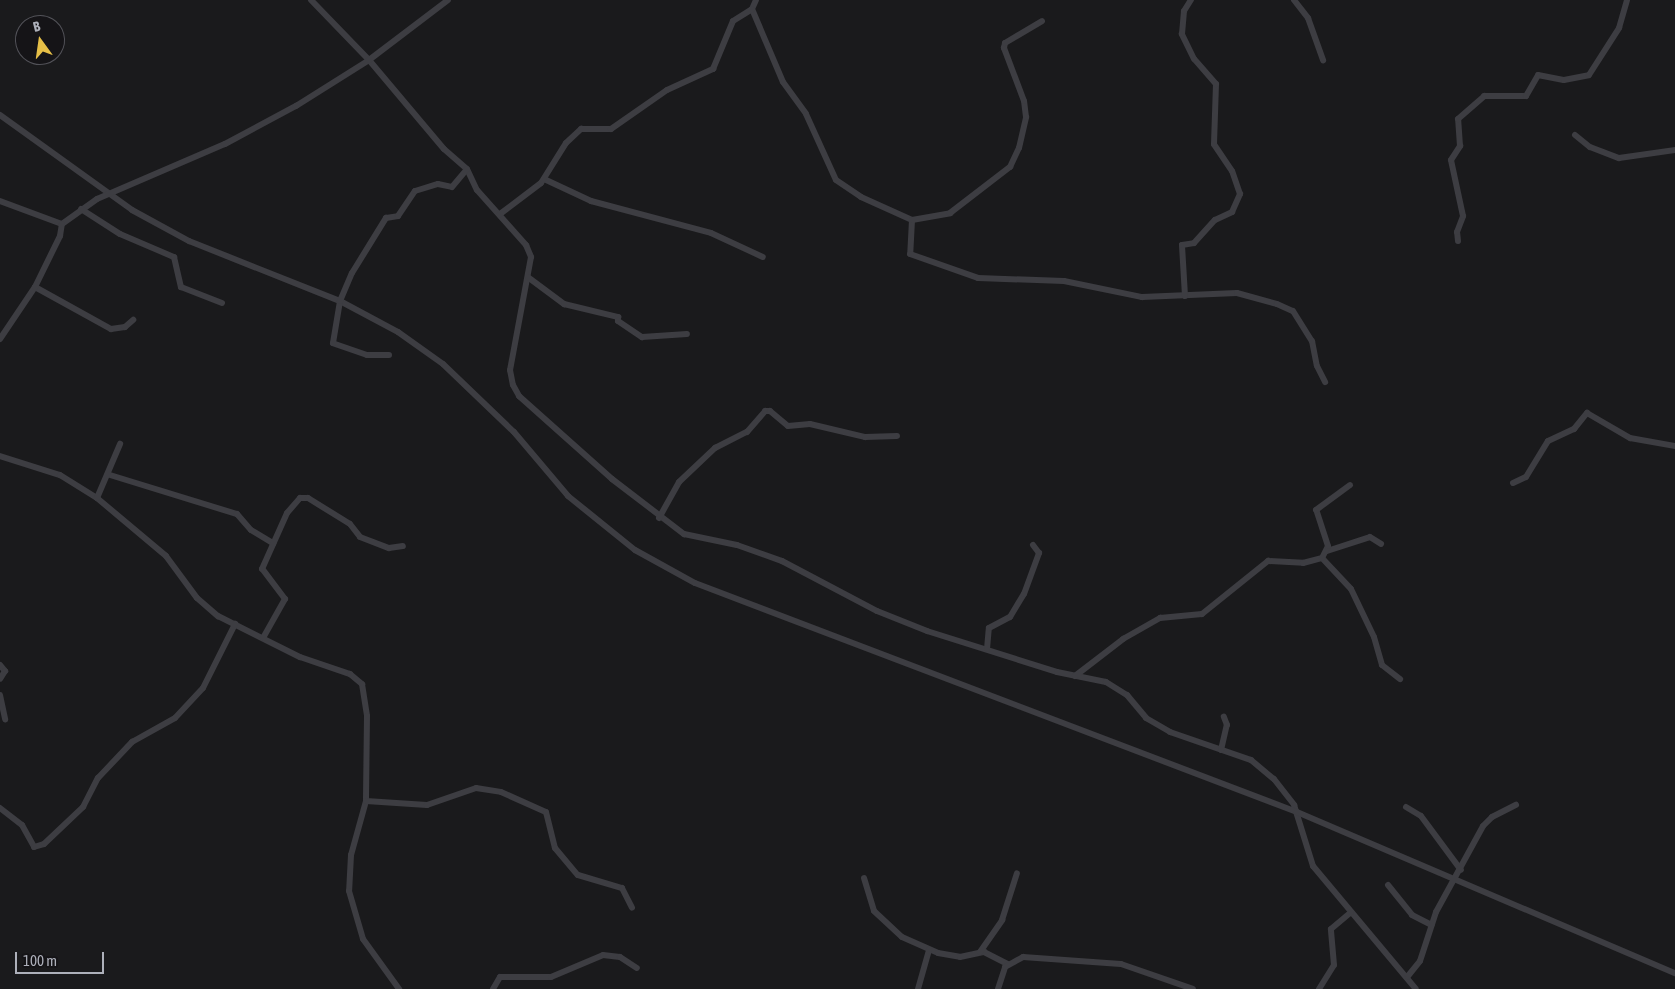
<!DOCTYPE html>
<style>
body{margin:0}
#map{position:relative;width:1675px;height:989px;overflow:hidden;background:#1a1a1c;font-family:"Asap Condensed",sans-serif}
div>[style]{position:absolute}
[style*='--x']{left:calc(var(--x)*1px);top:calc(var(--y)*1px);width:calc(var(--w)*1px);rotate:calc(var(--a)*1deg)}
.street>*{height:6px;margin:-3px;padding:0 3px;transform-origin:3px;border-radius:3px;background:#3d3d42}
span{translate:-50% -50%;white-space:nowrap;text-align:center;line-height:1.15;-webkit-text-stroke:4.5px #151417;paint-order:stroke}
.north{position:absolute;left:15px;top:15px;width:50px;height:50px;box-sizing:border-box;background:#151417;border:1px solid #525258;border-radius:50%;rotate:346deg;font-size:14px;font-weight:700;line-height:20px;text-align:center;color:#adb0ba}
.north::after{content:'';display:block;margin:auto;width:18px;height:22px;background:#e6bf47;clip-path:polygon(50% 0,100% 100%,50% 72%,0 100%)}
.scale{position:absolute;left:15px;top:952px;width:89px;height:22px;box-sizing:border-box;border:2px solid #adb0ba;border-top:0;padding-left:6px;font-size:15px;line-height:18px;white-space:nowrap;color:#adb0ba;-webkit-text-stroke:4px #151417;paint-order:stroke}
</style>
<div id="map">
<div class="street">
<i style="--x:311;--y:0;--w:83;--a:46"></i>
<i style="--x:369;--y:60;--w:116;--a:49.9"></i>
<i style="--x:444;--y:149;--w:30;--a:41"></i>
<i style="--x:467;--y:169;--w:23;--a:65"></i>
<i style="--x:477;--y:190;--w:74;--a:48.3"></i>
<i style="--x:526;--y:245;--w:13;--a:67"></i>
<i style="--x:531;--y:257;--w:115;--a:100.5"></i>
<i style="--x:510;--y:370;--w:15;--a:79"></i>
<i style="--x:513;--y:385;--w:13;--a:61"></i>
<i style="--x:519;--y:396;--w:125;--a:41.7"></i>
<i style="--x:612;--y:479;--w:91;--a:37.4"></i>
<i style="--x:684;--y:534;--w:54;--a:11.7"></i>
<i style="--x:737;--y:545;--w:48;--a:19.6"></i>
<i style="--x:782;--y:561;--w:107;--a:27.8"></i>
<i style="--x:877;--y:611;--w:54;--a:21.8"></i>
<i style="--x:927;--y:631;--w:136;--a:17.5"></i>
<i style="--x:1057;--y:672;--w:50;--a:11.5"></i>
<i style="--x:1106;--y:682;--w:25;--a:32"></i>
<i style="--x:1127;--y:695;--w:30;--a:50"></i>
<i style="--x:1146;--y:718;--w:28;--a:30"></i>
<i style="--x:1170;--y:732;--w:86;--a:19.1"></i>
<i style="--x:1251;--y:760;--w:30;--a:40"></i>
<i style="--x:1274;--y:779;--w:33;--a:52"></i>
<i style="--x:1294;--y:805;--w:64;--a:72.7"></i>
<i style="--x:1313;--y:866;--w:160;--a:50.1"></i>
<i style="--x:756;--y:0;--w:10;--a:114"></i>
<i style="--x:752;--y:9;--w:79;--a:67"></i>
<i style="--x:783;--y:82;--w:39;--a:54"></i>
<i style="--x:806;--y:114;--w:72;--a:65.6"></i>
<i style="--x:836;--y:180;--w:30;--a:34"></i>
<i style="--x:861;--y:197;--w:56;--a:24.3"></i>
<i style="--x:912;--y:220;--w:34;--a:93"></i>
<i style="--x:910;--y:254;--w:72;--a:19.4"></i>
<i style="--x:978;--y:278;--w:86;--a:2"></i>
<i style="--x:1064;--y:281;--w:80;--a:11.6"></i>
<i style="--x:1142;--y:297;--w:95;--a:-2.4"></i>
<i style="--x:1237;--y:293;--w:41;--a:15.4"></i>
<i style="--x:1277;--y:304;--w:17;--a:24"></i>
<i style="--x:1293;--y:311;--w:36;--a:58"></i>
<i style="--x:1312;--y:341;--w:25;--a:79"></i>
<i style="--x:1317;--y:366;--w:18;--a:63"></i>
<i style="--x:1294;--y:0;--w:23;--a:52"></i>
<i style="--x:1308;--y:18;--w:45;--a:70.3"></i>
<i style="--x:0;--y:115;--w:163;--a:35.7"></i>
<i style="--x:132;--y:210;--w:65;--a:28.5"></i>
<i style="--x:189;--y:241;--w:162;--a:21.7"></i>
<i style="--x:340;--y:301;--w:66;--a:28.1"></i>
<i style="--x:398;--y:332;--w:55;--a:35.4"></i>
<i style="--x:443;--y:364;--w:98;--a:43.8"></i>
<i style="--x:514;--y:432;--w:84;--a:49.8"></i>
<i style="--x:568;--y:496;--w:86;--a:38.9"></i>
<i style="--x:635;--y:550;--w:68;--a:28.8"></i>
<i style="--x:695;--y:583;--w:644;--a:20.83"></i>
<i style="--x:1297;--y:812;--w:411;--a:23.1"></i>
<i style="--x:1575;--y:135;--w:19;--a:39"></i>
<i style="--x:1590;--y:147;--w:31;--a:21"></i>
<i style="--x:1619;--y:158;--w:57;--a:-8.1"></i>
<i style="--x:544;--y:179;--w:52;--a:25.1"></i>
<i style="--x:591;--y:201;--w:124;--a:14.9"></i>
<i style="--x:711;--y:233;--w:57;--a:24.8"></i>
<i style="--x:0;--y:201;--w:66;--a:20.4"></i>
<i style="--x:62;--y:224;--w:43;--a:-35.5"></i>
<i style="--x:97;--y:199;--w:139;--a:-23.3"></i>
<i style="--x:225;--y:144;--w:81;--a:-28.2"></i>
<i style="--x:296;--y:106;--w:86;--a:-32.2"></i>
<i style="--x:369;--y:60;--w:99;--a:-37.2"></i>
<i style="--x:81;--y:209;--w:46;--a:32.7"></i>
<i style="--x:120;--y:234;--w:59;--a:23.1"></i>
<i style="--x:174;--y:257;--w:31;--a:77"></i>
<i style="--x:181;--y:287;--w:44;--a:21.3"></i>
<i style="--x:500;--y:214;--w:51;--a:-37.1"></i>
<i style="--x:541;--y:183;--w:47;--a:-58"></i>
<i style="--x:566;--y:143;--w:21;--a:-43"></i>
<i style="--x:581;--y:129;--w:30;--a:0"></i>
<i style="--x:611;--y:129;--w:68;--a:-34.9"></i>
<i style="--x:667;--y:90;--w:51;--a:-24.5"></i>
<i style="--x:713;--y:69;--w:52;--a:-67.4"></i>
<i style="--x:733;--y:21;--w:22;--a:-32"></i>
<i style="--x:912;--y:220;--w:39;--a:-10"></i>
<i style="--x:950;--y:213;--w:76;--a:-37.5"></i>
<i style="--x:1010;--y:167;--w:21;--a:-65"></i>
<i style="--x:1019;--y:148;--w:32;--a:-77"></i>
<i style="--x:1026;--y:117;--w:16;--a:-97"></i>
<i style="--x:1024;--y:101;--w:57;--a:-110.7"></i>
<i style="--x:1004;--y:48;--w:5;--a:-79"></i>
<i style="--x:1005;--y:43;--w:43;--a:-30.7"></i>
<i style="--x:1458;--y:241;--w:9;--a:-96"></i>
<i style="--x:1457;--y:232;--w:17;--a:-69"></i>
<i style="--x:1463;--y:216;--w:57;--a:-102.1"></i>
<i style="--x:1451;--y:160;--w:17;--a:-57"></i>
<i style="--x:1460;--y:146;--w:27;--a:-94"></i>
<i style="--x:1458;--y:119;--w:35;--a:-41"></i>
<i style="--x:1484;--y:96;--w:42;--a:0"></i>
<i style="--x:1526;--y:96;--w:24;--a:-60"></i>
<i style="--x:1538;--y:75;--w:26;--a:11"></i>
<i style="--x:1564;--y:80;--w:25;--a:-11"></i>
<i style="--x:1589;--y:75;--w:56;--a:-57.4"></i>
<i style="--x:1619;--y:28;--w:29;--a:-74"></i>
<i style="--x:529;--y:278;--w:44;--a:36.6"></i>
<i style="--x:564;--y:304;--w:56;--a:13.5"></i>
<i style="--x:618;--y:317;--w:4;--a:90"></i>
<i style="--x:618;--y:321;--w:29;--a:34"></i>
<i style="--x:642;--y:337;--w:45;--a:-3.8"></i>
<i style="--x:35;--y:287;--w:87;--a:28.9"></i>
<i style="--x:111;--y:329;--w:14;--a:-8"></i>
<i style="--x:125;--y:327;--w:11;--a:-41"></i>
<i style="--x:1185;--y:296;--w:51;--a:-93.4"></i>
<i style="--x:1182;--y:245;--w:12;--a:-9"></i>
<i style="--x:1194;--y:243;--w:31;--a:-48"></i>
<i style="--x:1215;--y:220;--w:19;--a:-25"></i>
<i style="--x:1232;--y:212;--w:20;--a:-66"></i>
<i style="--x:1240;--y:194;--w:24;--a:-109"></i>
<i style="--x:1232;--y:171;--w:32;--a:-124"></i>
<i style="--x:1214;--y:144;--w:60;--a:-88.1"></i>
<i style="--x:1216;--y:84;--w:33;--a:-131"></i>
<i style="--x:1194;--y:59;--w:28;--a:-116"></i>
<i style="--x:1182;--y:34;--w:23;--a:-85"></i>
<i style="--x:1184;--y:11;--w:13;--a:-58"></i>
<i style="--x:0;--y:339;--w:63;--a:-56.1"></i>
<i style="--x:35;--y:287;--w:57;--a:-63.9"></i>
<i style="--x:60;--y:236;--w:12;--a:-81"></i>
<i style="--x:389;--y:355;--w:22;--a:180"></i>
<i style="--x:367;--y:355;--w:36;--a:-161"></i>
<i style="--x:333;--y:343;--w:43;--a:-80.5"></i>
<i style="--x:340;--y:301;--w:30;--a:-67"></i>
<i style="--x:352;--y:273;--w:65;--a:-58.3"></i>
<i style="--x:386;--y:218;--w:12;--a:-9"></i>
<i style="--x:398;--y:216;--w:30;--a:-56"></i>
<i style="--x:415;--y:191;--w:24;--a:-17"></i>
<i style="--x:438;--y:184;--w:14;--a:12"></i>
<i style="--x:452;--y:187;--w:23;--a:-50"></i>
<i style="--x:0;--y:456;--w:63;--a:17.6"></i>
<i style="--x:60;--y:475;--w:44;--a:31.9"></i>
<i style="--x:97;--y:498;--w:90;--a:40"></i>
<i style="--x:166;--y:556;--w:52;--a:53.6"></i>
<i style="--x:197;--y:598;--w:28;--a:41"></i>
<i style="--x:218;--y:616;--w:92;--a:26.6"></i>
<i style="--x:300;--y:657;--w:53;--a:18.8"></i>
<i style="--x:350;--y:674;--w:16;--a:40"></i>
<i style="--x:362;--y:684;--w:32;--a:81"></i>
<i style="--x:367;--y:716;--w:85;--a:90.7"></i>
<i style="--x:366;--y:801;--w:56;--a:105.5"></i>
<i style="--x:351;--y:855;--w:36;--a:93"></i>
<i style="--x:349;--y:891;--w:50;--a:73.7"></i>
<i style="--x:363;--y:939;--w:62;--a:54.2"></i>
<i style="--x:110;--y:475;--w:133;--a:17.1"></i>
<i style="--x:237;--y:514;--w:21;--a:49"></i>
<i style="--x:251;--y:530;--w:26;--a:31"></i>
<i style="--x:1513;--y:483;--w:14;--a:-25"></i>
<i style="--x:1526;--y:477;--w:42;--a:-58.6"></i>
<i style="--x:1548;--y:441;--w:29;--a:-25"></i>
<i style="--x:1574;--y:429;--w:21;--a:-51"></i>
<i style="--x:1587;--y:413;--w:50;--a:30.2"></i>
<i style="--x:1630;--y:438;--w:46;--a:10.1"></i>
<i style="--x:97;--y:498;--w:59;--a:-66.9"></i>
<i style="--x:659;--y:518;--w:41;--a:-60.9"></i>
<i style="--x:679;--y:482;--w:50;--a:-43.4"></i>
<i style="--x:715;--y:448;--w:36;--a:-27"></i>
<i style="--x:747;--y:432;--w:28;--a:-49"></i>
<i style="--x:765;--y:411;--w:5;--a:0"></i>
<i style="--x:770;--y:411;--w:23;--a:40"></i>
<i style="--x:788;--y:426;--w:22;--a:-5"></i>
<i style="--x:810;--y:424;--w:57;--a:13.3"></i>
<i style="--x:865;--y:437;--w:32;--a:-2"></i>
<i style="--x:1327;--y:551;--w:45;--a:-18"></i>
<i style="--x:1370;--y:537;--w:13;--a:32"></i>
<i style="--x:1322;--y:558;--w:42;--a:46.9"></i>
<i style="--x:1351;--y:589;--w:53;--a:64.4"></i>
<i style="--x:1374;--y:637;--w:29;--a:74"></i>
<i style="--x:1382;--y:665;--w:23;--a:38"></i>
<i style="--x:263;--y:638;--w:45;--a:-60.6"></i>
<i style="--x:285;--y:599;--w:38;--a:-127"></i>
<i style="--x:262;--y:569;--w:61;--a:-65.9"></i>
<i style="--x:287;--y:513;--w:20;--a:-49"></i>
<i style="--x:300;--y:498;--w:8;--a:0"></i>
<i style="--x:308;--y:498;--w:49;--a:31.8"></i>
<i style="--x:350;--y:524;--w:16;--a:52"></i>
<i style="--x:360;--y:537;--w:31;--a:21"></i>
<i style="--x:389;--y:548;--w:14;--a:-8"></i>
<i style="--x:987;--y:649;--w:21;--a:-85"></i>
<i style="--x:989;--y:628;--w:24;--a:-28"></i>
<i style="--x:1010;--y:617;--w:27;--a:-59"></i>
<i style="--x:1024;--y:594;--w:44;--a:-69.9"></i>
<i style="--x:1039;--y:553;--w:10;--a:-127"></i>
<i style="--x:0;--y:665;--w:8;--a:50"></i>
<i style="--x:5;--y:671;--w:9;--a:122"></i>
<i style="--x:1075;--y:676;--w:61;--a:-37.6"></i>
<i style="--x:1123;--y:639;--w:43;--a:-29.6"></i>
<i style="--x:1160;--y:618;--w:42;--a:-5.4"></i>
<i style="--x:1202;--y:614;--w:85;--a:-38.8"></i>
<i style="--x:1268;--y:561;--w:35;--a:3"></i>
<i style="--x:1303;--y:563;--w:20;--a:-15"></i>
<i style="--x:1322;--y:558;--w:13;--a:-63"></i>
<i style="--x:1328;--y:546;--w:38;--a:-108"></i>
<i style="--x:1316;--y:510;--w:42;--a:-36.3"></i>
<i style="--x:0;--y:695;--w:25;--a:78"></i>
<i style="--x:1221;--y:750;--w:26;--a:-77"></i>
<i style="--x:1227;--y:725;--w:9;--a:-111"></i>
<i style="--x:366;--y:801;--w:61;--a:3.8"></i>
<i style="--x:427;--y:805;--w:52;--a:-19.1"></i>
<i style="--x:476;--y:788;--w:25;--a:9"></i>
<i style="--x:501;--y:792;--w:49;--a:24"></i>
<i style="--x:546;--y:812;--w:37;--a:76"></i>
<i style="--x:555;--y:848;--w:35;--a:50"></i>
<i style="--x:578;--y:875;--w:46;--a:16.5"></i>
<i style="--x:622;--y:888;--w:22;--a:63"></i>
<i style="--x:1406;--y:807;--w:17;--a:31"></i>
<i style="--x:1421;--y:816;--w:67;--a:53.5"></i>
<i style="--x:0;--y:808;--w:28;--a:38"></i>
<i style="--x:22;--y:825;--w:25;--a:61"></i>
<i style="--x:34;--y:847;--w:10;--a:-17"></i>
<i style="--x:44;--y:844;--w:54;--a:-43.5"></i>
<i style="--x:83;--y:807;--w:33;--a:-63"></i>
<i style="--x:98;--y:778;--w:50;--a:-46.6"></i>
<i style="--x:132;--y:742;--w:49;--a:-29.2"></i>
<i style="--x:175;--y:718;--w:41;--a:-47"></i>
<i style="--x:203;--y:688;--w:72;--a:-63.4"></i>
<i style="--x:864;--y:878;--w:34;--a:73"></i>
<i style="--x:874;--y:911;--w:38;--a:43"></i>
<i style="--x:902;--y:937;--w:39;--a:24"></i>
<i style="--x:938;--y:953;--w:22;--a:10"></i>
<i style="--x:960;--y:957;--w:25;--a:-12"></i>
<i style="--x:984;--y:952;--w:27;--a:27"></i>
<i style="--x:1388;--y:885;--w:38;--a:51"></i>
<i style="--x:1412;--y:915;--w:22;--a:27"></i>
<i style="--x:980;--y:952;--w:39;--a:-55"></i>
<i style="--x:1002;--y:920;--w:49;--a:-72.3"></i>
<i style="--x:1408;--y:976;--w:19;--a:-51"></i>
<i style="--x:1420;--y:961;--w:52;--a:-71.9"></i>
<i style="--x:1436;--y:912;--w:98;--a:-61.3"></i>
<i style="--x:1483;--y:826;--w:13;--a:-45"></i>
<i style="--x:1492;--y:817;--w:27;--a:-27"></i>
<i style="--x:493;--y:989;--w:14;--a:-60"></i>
<i style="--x:500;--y:977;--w:51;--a:0"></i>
<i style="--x:551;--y:977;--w:56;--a:-22.9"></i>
<i style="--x:603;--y:955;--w:17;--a:7"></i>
<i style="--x:620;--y:957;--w:20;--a:33"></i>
<i style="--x:918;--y:989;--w:41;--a:-74.2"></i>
<i style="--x:998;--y:989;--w:23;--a:-72"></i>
<i style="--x:1005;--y:967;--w:21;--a:-29"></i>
<i style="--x:1023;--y:957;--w:98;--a:4.1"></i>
<i style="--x:1121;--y:964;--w:76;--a:19.1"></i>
<i style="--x:1319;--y:989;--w:28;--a:-58"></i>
<i style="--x:1334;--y:965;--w:36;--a:-95"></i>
<i style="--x:1331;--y:929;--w:26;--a:-40"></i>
</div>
<div class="north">B</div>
<div class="scale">100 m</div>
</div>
